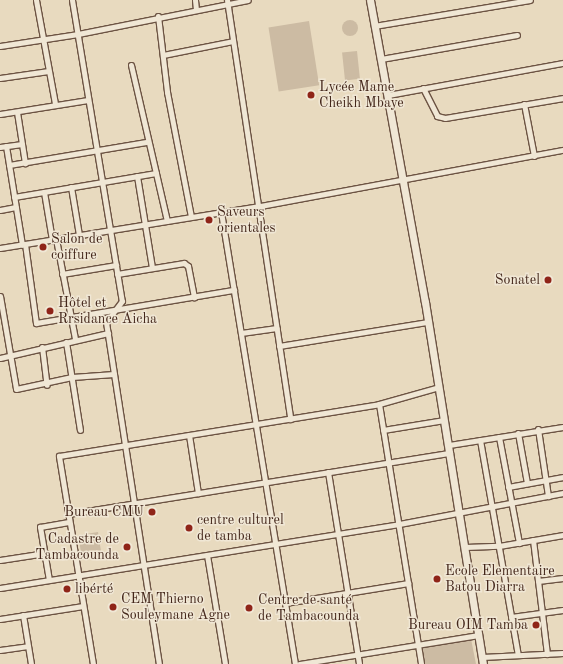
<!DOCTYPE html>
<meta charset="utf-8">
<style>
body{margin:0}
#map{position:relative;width:563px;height:664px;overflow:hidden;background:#e8dabf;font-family:"Old Standard TT",serif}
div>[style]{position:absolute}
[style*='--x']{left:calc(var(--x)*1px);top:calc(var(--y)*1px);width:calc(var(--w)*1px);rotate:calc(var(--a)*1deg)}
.green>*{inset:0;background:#ccbba3;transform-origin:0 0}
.round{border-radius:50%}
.roads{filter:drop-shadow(1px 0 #6c5343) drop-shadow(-1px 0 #6c5343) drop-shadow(0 1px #6c5343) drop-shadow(0 -1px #6c5343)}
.street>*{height:5px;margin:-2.5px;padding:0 2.5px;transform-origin:2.5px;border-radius:2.5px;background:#f0e7d5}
.secondary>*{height:7px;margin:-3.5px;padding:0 3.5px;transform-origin:3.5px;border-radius:3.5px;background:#f0e7d5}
.dots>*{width:11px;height:11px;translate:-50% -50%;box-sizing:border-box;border:2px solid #f0e7d5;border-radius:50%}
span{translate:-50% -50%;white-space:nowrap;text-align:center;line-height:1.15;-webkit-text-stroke:3px #f0e7d5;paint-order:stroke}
.poi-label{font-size:14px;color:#43261a}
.left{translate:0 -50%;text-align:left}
.right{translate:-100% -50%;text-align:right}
</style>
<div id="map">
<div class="green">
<i class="round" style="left:342px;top:20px;width:16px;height:16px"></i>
<i style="left:309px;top:21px;width:65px;height:41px;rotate:81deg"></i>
<i style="left:357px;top:51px;width:28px;height:15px;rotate:84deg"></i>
<i style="left:98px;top:532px;width:24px;height:20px;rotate:81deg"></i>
<i style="clip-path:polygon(471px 639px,476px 664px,424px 664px,421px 648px)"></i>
</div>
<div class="roads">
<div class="street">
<i style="--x:36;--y:0;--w:106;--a:79.6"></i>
<i style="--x:72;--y:0;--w:305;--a:80.6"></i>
<i style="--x:122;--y:301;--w:26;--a:127"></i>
<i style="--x:106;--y:322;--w:346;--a:81.2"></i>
<i style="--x:195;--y:0;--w:9;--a:84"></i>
<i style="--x:227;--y:0;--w:424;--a:81.4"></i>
<i style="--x:158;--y:16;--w:77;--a:83.2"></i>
<i style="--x:167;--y:92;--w:127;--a:79.1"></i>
<i style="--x:374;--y:26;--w:158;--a:-9.5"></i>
<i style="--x:0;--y:46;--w:79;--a:-8.7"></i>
<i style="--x:78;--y:34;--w:173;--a:-11.3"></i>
<i style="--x:163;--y:55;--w:71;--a:-11.3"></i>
<i style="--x:381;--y:59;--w:138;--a:-10"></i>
<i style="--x:131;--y:65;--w:160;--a:77"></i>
<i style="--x:0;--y:78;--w:49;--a:-8.1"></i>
<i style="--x:423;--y:88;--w:31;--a:63"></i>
<i style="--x:437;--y:116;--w:8;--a:14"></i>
<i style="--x:445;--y:118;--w:120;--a:-9.6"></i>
<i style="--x:388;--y:95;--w:178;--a:-10.4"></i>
<i style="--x:524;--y:104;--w:53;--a:79.1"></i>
<i style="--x:17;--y:112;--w:52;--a:81.1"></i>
<i style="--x:0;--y:114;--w:89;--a:-9"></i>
<i style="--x:6;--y:146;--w:100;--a:80.8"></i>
<i style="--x:0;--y:147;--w:22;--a:-8"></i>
<i style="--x:9;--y:165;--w:139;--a:-9.5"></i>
<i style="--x:137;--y:176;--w:93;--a:80.7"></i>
<i style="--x:71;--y:187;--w:49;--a:80.5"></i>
<i style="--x:44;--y:192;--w:49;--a:80.5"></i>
<i style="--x:14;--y:197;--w:144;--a:-9.6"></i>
<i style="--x:0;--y:210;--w:16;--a:-11"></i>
<i style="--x:221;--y:212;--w:458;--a:80.7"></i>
<i style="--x:56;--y:239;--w:102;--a:79.2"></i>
<i style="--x:25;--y:244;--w:80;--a:82.1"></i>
<i style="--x:36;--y:323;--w:201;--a:-9.5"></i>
<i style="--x:0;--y:248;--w:263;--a:-9.2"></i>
<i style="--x:260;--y:206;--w:308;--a:-10.5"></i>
<i style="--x:62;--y:274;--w:55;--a:-9.5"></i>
<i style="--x:117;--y:274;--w:68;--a:-9.3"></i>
<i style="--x:184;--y:263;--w:5;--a:37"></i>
<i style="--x:188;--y:266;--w:32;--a:79"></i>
<i style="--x:0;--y:296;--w:94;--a:80.2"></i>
<i style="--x:16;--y:389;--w:57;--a:-12.1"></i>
<i style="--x:72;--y:377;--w:42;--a:-4.1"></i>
<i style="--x:241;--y:333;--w:36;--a:-8"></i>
<i style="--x:66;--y:342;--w:89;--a:81"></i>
<i style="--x:279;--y:346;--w:151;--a:-9.2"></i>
<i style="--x:42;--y:347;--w:38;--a:83"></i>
<i style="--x:0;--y:358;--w:111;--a:-13"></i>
<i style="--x:379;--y:404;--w:263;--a:80.8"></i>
<i style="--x:538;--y:429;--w:68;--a:81.5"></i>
<i style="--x:383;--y:430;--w:62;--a:-9.3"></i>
<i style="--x:518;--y:433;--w:51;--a:79.8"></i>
<i style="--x:189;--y:435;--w:59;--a:81.2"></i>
<i style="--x:499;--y:437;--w:108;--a:79.3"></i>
<i style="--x:480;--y:440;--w:218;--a:80"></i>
<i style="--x:449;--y:445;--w:115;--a:-9"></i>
<i style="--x:328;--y:472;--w:194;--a:80.8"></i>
<i style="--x:508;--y:487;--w:56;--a:-10.3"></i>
<i style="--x:68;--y:514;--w:387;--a:-9.1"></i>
<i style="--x:533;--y:540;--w:115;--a:83"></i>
<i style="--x:465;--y:547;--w:34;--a:-2"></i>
<i style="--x:499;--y:546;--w:65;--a:-9.8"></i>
<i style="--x:207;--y:555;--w:110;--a:80.6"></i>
<i style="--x:0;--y:560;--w:46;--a:-8.8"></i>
<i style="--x:49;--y:580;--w:54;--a:-99.6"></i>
<i style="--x:40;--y:527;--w:29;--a:-10"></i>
<i style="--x:538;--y:581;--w:25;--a:-7"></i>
<i style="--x:0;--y:588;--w:404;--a:-9.1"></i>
<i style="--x:399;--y:524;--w:167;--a:-10.7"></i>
<i style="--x:285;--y:603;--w:125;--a:-9.2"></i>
<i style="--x:23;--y:615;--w:50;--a:80.7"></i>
<i style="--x:511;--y:617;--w:52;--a:-7.7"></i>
<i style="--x:0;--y:619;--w:84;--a:-8.9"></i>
<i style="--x:0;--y:650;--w:28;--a:-8"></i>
<i style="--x:482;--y:657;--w:81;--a:-2.8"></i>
<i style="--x:93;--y:664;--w:211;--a:-99.3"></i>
<i style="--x:59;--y:456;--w:324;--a:-9.2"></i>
<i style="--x:379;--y:404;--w:62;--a:-15.8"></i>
<i style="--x:299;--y:664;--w:181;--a:-9.2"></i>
</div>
<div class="secondary">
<i style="--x:370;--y:0;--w:307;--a:79.7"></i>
<i style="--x:425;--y:302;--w:367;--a:80.9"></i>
</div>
</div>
<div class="dots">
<i style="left:311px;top:95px;background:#8f2418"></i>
<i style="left:209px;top:220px;background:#8f2418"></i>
<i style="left:43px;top:247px;background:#8f2418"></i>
<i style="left:548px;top:280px;background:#8f2418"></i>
<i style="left:50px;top:311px;background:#8f2418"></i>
<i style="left:152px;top:512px;background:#8f2418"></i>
<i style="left:189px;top:528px;background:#8f2418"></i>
<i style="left:127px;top:547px;background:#8f2418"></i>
<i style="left:437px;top:579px;background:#8f2418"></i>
<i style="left:67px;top:589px;background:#8f2418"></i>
<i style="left:113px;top:607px;background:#8f2418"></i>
<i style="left:249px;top:608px;background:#8f2418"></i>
<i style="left:536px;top:625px;background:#8f2418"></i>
</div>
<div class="poi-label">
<span class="left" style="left:319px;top:95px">Lycée Mame<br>Cheikh Mbaye</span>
<span class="left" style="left:217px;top:220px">Saveurs<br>orientales</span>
<span class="left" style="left:51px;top:247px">Salon de<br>coiffure</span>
<span class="right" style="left:540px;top:280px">Sonatel</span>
<span class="left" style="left:58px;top:311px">Hôtel et<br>Rrsidance Aicha</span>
<span class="right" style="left:144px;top:512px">Bureau CMU</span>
<span class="left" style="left:197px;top:528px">centre culturel<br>de tamba</span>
<span class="right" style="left:119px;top:547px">Cadastre de<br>Tambacounda</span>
<span class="left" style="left:445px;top:579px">Ecole Elementaire<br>Batou Diarra</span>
<span class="left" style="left:75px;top:589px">libérté</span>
<span class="left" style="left:121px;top:607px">CEM Thierno<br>Souleymane Agne</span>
<span class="left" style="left:258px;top:608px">Centre de santé<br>de Tambacounda</span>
<span class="right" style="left:528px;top:625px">Bureau OIM Tamba</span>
</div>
</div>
